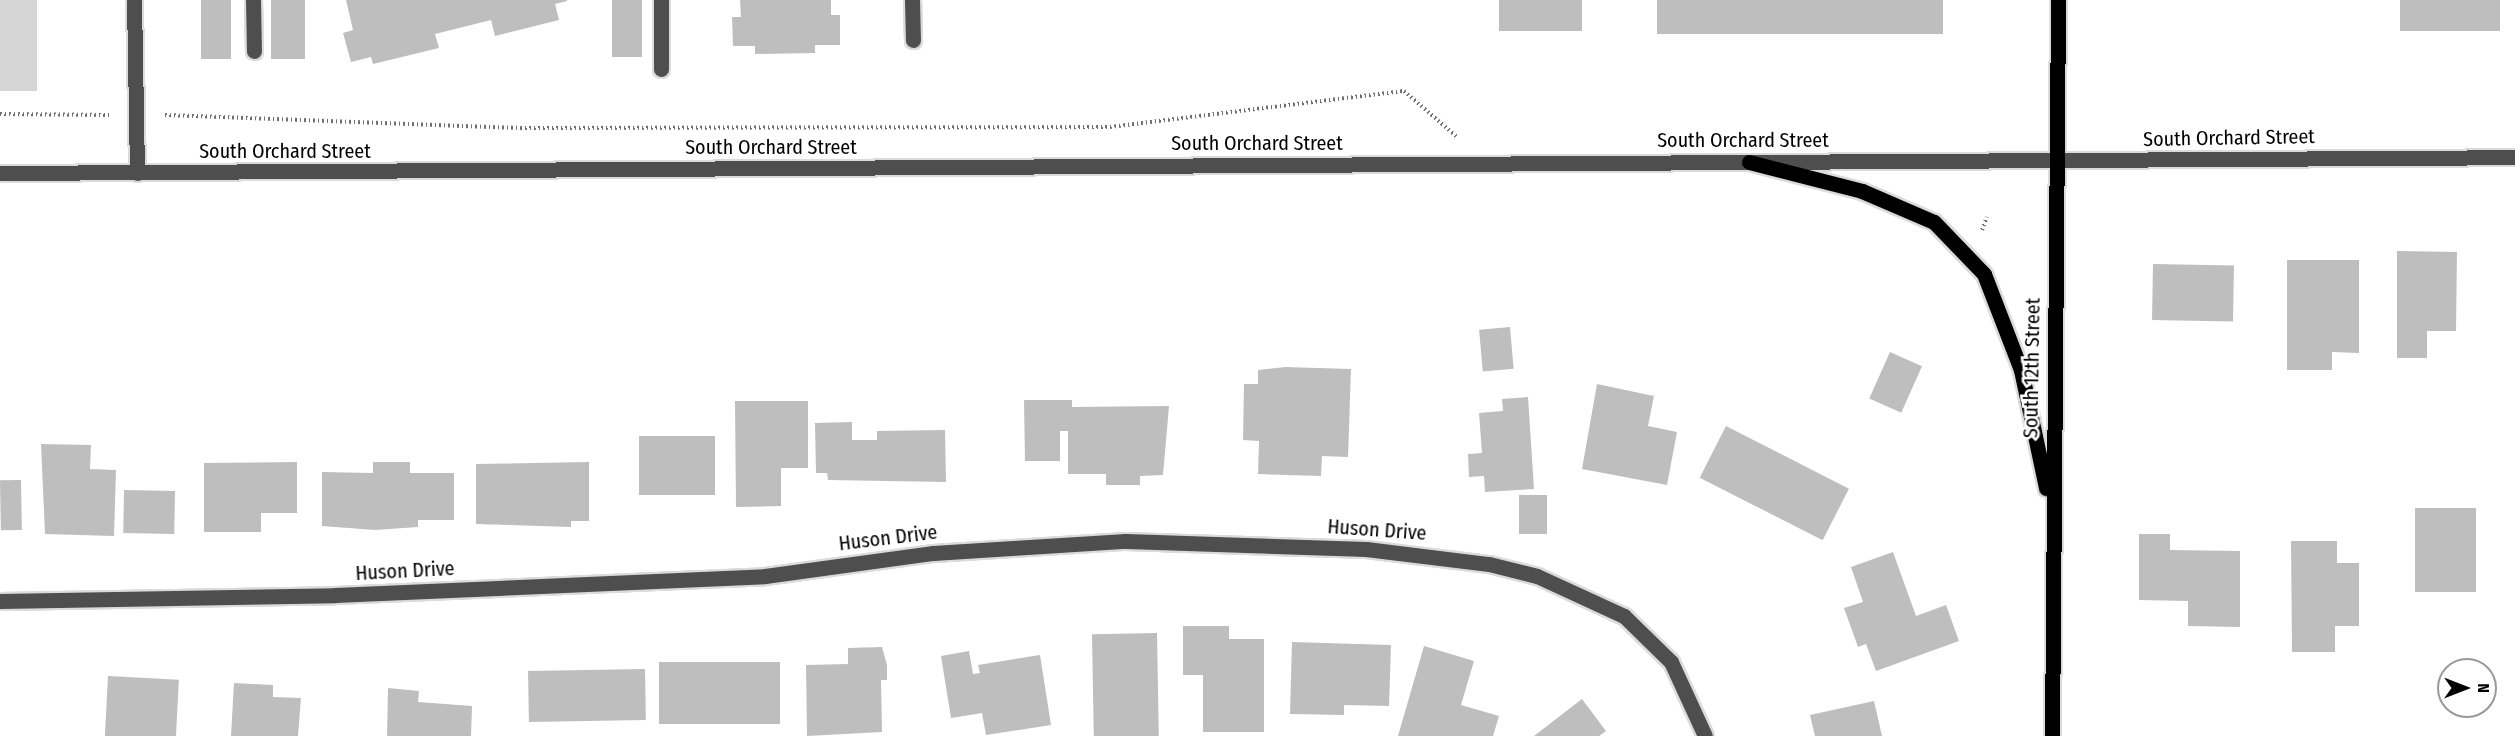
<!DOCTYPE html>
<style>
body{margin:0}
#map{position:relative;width:2515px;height:736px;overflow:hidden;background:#fff;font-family:"Fira Sans Condensed",sans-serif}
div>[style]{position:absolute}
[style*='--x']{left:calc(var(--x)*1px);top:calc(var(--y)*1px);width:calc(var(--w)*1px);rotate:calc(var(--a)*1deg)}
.green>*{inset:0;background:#d5d5d5;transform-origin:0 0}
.building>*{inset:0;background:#bebebe;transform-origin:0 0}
.path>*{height:4px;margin-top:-2px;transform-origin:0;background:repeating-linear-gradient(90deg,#707070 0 1.5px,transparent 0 4.5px)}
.roads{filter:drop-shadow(2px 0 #dbdbdb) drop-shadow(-2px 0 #dbdbdb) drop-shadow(0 2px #dbdbdb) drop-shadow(0 -2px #dbdbdb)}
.minor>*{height:15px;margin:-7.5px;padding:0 7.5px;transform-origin:7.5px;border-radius:7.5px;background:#4e4e4e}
.major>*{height:15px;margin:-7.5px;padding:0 7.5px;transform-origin:7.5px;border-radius:7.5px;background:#000}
span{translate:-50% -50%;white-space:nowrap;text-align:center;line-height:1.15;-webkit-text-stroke:5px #fff;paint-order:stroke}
.street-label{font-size:20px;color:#000}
.north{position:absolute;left:2437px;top:658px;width:60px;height:60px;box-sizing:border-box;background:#fff;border:2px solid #999;border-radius:50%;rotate:90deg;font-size:16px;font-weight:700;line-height:24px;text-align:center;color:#000}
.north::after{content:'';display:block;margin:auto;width:21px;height:27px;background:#000;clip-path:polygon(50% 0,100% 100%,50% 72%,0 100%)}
</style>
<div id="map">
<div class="green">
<i style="left:0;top:0;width:37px;height:91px"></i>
</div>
<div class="building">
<i style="left:201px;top:0;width:30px;height:59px"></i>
<i style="left:271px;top:0;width:34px;height:59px"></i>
<i style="clip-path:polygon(346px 0,567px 0,567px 1px,555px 4px,559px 20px,495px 36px,491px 20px,435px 34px,439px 48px,373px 64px,371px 57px,351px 62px,343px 33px,353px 30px)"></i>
<i style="left:612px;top:0;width:30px;height:57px"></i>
<i style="clip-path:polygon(740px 0,831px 0,831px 15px,840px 15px,840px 45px,815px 45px,815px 53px,755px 54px,755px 46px,733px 46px,732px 17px,741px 17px)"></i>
<i style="left:1499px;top:0;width:83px;height:31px"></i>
<i style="left:1657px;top:0;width:286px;height:34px"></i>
<i style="left:2400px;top:0;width:100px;height:31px"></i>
<i style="clip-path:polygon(2397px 251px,2457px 252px,2456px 331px,2427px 331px,2427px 358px,2397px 358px)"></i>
<i style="clip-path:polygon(2287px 260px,2359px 260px,2359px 353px,2332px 352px,2332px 370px,2287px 370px)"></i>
<i style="left:2153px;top:264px;width:81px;height:56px;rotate:1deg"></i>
<i style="left:1510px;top:327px;width:42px;height:31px;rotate:85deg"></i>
<i style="left:1890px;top:352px;width:35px;height:51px;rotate:24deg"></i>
<i style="clip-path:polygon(1285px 367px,1351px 369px,1348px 457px,1322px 456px,1321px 476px,1258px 474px,1259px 441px,1243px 440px,1244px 384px,1258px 384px,1258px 370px)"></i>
<i style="clip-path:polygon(1597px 384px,1654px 396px,1648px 426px,1677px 432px,1667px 485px,1582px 469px)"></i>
<i style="clip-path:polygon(1528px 397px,1534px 489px,1485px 492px,1484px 476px,1469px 477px,1468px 454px,1482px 453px,1479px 413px,1503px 411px,1502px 399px)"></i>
<i style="clip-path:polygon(1024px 400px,1072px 400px,1072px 407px,1169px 406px,1163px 475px,1140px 476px,1140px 485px,1106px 485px,1106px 474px,1068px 474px,1068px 431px,1060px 431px,1060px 461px,1025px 461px)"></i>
<i style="clip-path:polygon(735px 401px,808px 401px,808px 468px,781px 468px,781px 506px,736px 507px)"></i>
<i style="clip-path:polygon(852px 422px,852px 440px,877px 440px,877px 431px,945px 430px,946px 482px,828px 480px,827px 473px,816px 473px,815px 423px)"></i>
<i style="left:1726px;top:426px;width:138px;height:58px;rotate:27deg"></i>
<i style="left:715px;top:436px;width:59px;height:76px;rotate:90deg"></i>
<i style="clip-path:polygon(41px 444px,91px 445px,90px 469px,116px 470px,114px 536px,45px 534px)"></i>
<i style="clip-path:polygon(297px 462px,297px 513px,261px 513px,261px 532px,204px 532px,204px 463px)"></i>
<i style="clip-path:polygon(373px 462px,410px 462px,410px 473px,454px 473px,454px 520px,418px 520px,418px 527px,375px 530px,322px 526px,322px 472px,373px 473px)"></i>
<i style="clip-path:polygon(589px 462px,589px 521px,571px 521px,571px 527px,476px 524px,476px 464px)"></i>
<i style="left:21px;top:480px;width:50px;height:21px;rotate:89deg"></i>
<i style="left:124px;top:490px;width:51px;height:43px;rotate:1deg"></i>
<i style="left:1519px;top:495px;width:28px;height:39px"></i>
<i style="left:2415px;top:508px;width:61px;height:84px"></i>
<i style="clip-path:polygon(2139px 534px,2170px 534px,2170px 550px,2240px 551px,2240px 627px,2188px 626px,2188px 601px,2139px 600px)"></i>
<i style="clip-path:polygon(2291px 541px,2337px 541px,2337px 563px,2359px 563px,2359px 626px,2335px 626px,2335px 652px,2292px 652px)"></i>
<i style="clip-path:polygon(1893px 552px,1916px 616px,1946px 605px,1959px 641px,1876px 671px,1866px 644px,1858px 647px,1844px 608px,1863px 602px,1851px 567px)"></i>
<i style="clip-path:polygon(1183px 626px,1229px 626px,1229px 639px,1264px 639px,1264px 732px,1203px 732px,1203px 675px,1183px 675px)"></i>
<i style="left:1157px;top:633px;width:103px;height:65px;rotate:89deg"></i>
<i style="clip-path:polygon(1292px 642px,1391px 645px,1389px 706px,1344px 705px,1344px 715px,1290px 714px)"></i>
<i style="clip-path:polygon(1424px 646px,1474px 661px,1461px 705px,1499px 716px,1493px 736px,1398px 736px)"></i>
<i style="clip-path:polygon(882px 647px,887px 665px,887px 680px,881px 680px,882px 732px,807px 736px,806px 665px,848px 664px,848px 648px)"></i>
<i style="clip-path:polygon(969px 651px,973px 674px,980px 673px,978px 665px,1040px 655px,1051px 725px,986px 735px,982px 713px,951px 718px,941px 656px)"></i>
<i style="left:780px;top:662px;width:62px;height:121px;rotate:90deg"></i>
<i style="left:645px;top:669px;width:51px;height:117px;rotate:89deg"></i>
<i style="left:108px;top:676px;width:71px;height:60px;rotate:3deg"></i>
<i style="clip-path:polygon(234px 683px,273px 685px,273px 697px,301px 698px,298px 736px,231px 736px)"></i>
<i style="clip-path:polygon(388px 688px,419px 691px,418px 702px,472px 706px,471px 736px,387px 736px)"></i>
<i style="clip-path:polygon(1582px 699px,1606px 731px,1599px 736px,1534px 736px)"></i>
<i style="clip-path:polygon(1874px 701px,1882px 736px,1815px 736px,1810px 715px)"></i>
</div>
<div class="path">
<i style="--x:0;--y:114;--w:109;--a:0.5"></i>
<i style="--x:165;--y:115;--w:360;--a:2.1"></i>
<i style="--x:525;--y:128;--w:585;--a:-0.1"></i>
<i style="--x:1110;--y:127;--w:296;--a:-7"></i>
<i style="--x:1404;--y:91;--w:69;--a:40.9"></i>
<i style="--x:1982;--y:230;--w:14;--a:-69"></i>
</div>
<div class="roads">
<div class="minor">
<i style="--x:134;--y:0;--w:173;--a:89"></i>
<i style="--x:253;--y:0;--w:51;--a:88.9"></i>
<i style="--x:661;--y:0;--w:69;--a:90"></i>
<i style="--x:912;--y:0;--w:40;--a:88.6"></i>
<i style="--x:0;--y:173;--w:2515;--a:-0.36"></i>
<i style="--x:0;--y:601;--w:335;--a:-1"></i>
<i style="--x:335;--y:595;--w:430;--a:-2.5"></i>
<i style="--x:765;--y:576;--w:170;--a:-7.8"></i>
<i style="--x:933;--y:553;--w:193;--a:-3.6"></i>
<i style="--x:1126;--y:541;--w:240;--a:1.9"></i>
<i style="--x:1366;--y:549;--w:124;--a:7"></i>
<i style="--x:1489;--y:564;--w:49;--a:14"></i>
<i style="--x:1537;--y:576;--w:96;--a:24.7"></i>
<i style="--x:1624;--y:616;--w:66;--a:44.4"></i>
<i style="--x:1671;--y:662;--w:81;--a:65.3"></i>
</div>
<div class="major">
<i style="--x:1749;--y:162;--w:117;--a:14.4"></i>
<i style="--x:1862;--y:191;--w:78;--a:23.3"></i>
<i style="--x:1934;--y:222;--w:72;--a:46.1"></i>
<i style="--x:1984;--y:274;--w:103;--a:68.9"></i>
<i style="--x:2021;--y:370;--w:121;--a:78"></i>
<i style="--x:2052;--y:736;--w:736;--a:-89.53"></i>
</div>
</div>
<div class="street-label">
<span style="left:2229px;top:138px;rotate:-1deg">South Orchard Street</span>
<span style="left:1743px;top:140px">South Orchard Street</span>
<span style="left:1257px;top:143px">South Orchard Street</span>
<span style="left:771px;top:147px">South Orchard Street</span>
<span style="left:285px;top:151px">South Orchard Street</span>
<span style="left:2032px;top:368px;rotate:-89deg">South 12th Street</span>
<span style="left:1377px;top:530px;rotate:4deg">Huson Drive</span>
<span style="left:888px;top:538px;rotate:-7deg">Huson Drive</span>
<span style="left:405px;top:571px;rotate:-3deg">Huson Drive</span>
</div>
<div class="north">N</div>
</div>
